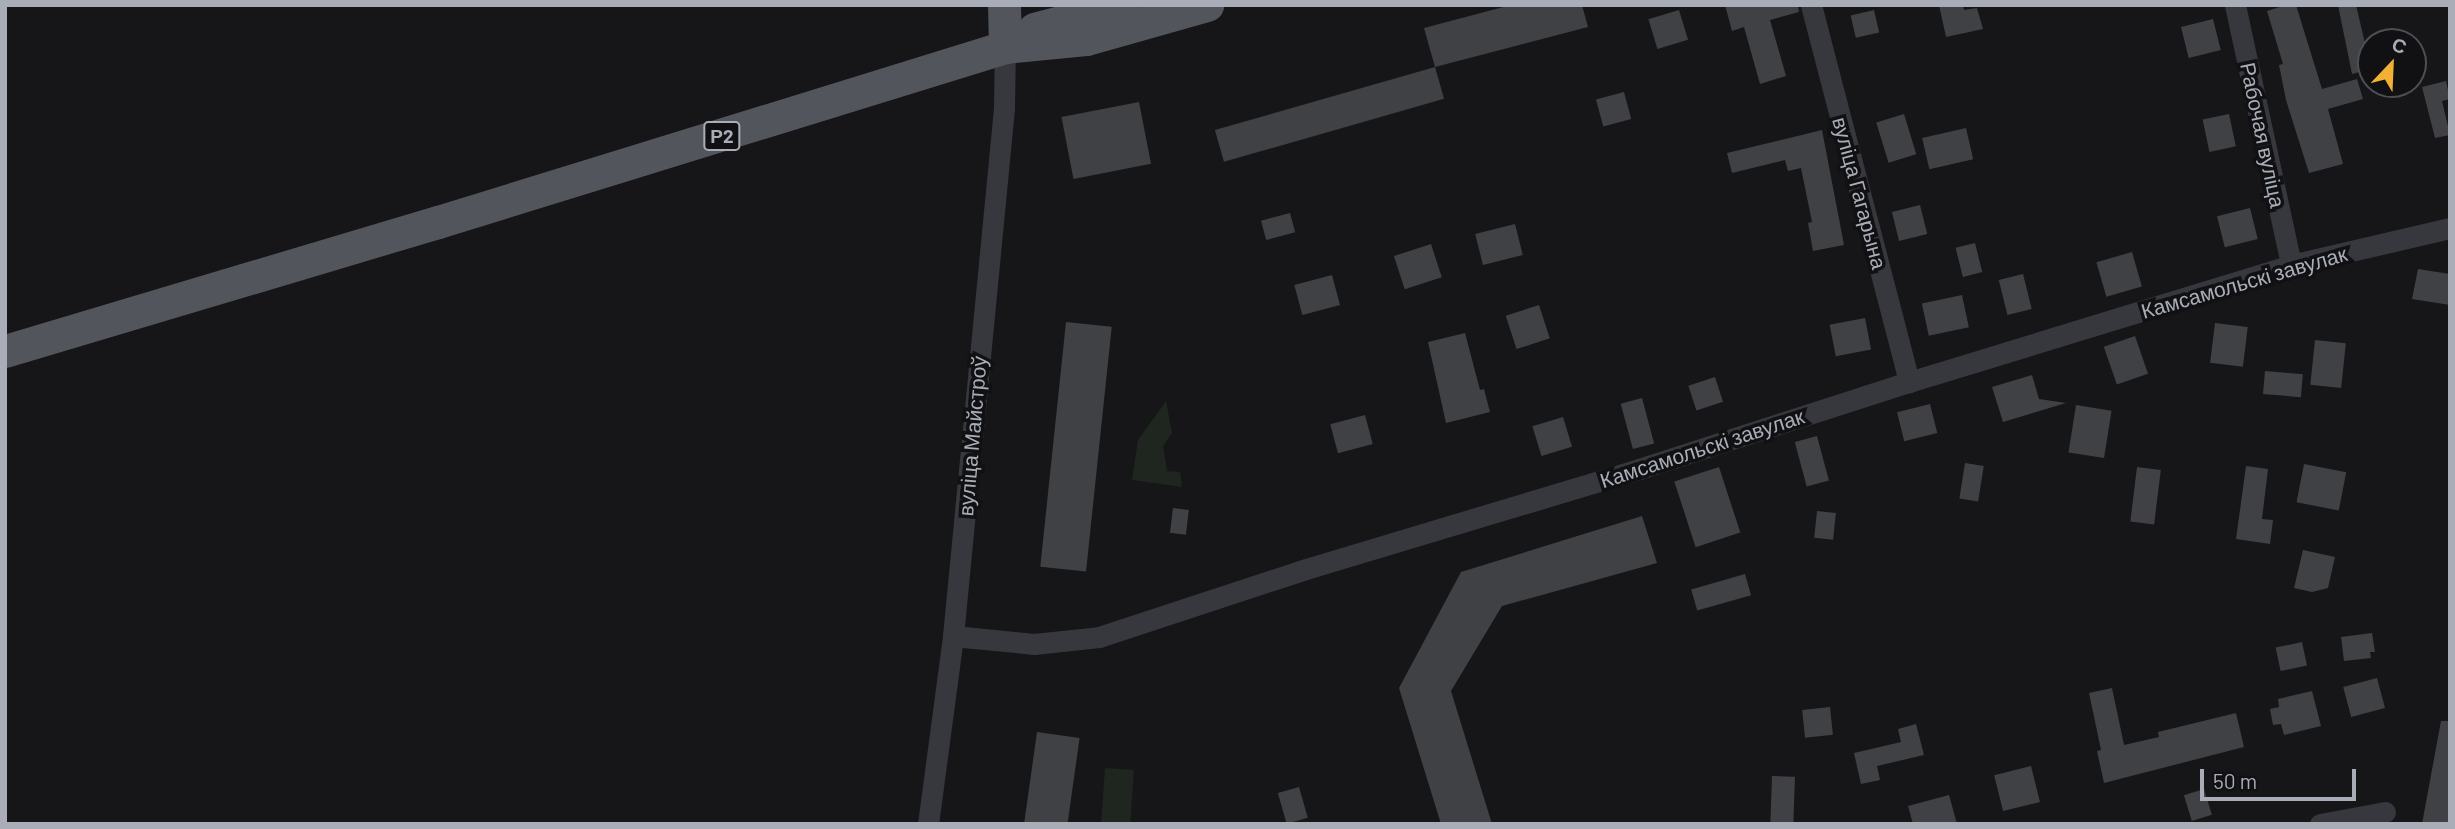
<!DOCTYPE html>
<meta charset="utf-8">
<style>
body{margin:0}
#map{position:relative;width:2455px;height:829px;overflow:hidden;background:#161618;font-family:Barlow,sans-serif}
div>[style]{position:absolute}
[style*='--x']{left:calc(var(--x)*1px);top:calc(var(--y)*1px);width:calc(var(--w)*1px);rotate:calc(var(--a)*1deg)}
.green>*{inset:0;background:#1e261f;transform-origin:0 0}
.building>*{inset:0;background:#404145;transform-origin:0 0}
.minor>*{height:21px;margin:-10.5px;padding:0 10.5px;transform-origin:10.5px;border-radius:10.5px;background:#37383d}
.primary>*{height:33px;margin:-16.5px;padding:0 16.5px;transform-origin:16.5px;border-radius:16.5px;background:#53555c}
span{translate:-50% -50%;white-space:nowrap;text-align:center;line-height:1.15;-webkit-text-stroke:7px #111113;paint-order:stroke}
.shield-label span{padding:2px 5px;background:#111113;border:2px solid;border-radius:5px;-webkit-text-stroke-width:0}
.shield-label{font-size:19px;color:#a8adb8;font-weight:700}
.street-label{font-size:21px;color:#a8adb8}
.frame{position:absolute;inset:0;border:7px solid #a8adb8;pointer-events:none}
.north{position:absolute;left:2357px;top:28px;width:70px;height:70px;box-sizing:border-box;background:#111113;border:2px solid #4d4f55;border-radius:50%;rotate:23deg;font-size:19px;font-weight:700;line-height:28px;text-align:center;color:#a8adb8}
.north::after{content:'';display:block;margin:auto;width:24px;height:32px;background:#f2b134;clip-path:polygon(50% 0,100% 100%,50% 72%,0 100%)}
.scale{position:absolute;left:2200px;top:769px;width:156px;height:32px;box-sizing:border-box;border:4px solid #a8adb8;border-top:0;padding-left:9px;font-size:21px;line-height:24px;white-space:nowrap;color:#a8adb8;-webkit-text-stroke:5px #111113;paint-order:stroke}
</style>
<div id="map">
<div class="green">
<i style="clip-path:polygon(1166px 401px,1172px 433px,1163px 446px,1167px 471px,1180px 472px,1182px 487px,1132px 480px,1138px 440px)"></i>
<i style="left:1105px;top:768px;width:29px;height:57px;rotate:4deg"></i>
</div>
<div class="building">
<i style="clip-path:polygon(1511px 5px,1582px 5px,1588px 27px,1435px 67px,1424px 28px)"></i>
<i style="clip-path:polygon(1725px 5px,1798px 5px,1799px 12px,1770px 20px,1786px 76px,1760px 84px,1744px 27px,1732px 31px)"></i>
<i style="clip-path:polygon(1939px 5px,1963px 5px,1964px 10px,1977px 8px,1983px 29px,1946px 37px)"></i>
<i style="clip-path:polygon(2286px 5px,2296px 5px,2322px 89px,2357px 79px,2363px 99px,2328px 109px,2343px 164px,2309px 173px,2286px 100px,2279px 65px,2283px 64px,2267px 11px)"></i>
<i style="clip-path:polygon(2338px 5px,2356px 5px,2371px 69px,2352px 74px)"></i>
<i style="left:1679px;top:10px;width:31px;height:32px;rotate:73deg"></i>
<i style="left:1874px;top:10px;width:23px;height:24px;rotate:77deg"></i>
<i style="left:2213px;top:19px;width:32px;height:33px;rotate:76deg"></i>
<i style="left:1435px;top:67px;width:33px;height:229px;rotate:74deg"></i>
<i style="clip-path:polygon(2446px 81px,2450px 99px,2442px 101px,2450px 135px,2435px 138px,2422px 87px)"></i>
<i style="left:1624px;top:92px;width:28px;height:29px;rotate:75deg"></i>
<i style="left:1139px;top:102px;width:63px;height:79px;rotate:79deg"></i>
<i style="left:1904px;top:114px;width:42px;height:29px;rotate:73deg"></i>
<i style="left:2229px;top:114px;width:33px;height:27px;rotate:78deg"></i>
<i style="left:1966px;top:128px;width:32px;height:45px;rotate:77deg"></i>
<i style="clip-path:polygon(1822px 130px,1844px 245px,1813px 251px,1808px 223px,1812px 222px,1801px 168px,1788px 171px,1785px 160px,1732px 173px,1727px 153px)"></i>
<i style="left:1920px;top:205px;width:30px;height:29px;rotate:76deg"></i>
<i style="left:2250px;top:208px;width:32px;height:34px;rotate:76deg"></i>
<i style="left:1290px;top:213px;width:20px;height:30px;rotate:75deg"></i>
<i style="left:1515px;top:224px;width:32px;height:41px;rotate:76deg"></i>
<i style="left:1975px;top:243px;width:30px;height:20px;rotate:76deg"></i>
<i style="left:1431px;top:244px;width:35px;height:39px;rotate:72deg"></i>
<i style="left:2132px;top:252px;width:36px;height:37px;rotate:74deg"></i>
<i style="clip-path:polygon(2418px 269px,2450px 274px,2450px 305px,2412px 299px)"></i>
<i style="left:2023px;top:274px;width:36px;height:25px;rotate:76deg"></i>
<i style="left:1332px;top:275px;width:31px;height:39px;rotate:75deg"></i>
<i style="left:1962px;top:295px;width:33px;height:41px;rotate:78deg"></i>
<i style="left:1539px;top:305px;width:35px;height:35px;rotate:72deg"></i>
<i style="left:1865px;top:318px;width:32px;height:36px;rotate:79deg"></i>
<i style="left:1066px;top:322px;width:46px;height:246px;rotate:6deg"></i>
<i style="left:2215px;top:323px;width:33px;height:40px;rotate:7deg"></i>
<i style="clip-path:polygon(1465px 333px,1480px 390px,1484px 389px,1490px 412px,1446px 423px,1428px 342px)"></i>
<i style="left:2135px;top:336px;width:40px;height:33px;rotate:71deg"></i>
<i style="left:2315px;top:340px;width:31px;height:45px;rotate:6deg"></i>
<i style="left:2265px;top:371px;width:38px;height:23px;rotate:5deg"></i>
<i style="clip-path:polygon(2032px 375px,2039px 399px,2066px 403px,2003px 422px,1992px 387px)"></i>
<i style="left:1715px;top:377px;width:26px;height:28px;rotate:72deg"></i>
<i style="left:1642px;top:398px;width:47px;height:22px;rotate:75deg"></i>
<i style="left:1930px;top:404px;width:30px;height:34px;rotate:76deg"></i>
<i style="left:2076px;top:405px;width:36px;height:48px;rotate:9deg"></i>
<i style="left:1365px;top:415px;width:30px;height:36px;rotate:75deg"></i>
<i style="left:1563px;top:417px;width:31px;height:32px;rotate:73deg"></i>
<i style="left:1817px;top:436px;width:46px;height:23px;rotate:75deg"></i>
<i style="left:1965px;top:463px;width:19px;height:36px;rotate:9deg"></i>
<i style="left:2304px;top:464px;width:43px;height:39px;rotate:11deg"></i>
<i style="clip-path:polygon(2246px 466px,2268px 469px,2262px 519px,2273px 520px,2270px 544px,2236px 539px)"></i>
<i style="left:1719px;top:467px;width:69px;height:47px;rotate:72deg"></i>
<i style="left:2137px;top:467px;width:24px;height:55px;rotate:7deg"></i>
<i style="left:1173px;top:508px;width:16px;height:25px;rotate:7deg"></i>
<i style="left:1817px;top:511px;width:19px;height:27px;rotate:6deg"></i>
<i style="clip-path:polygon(1642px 516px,1657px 563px,1502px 606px,1451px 691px,1492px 824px,1441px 824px,1399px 688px,1461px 572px)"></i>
<i style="clip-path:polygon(2303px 550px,2335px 557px,2328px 588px,2312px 592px,2294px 588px)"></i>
<i style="left:1745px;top:574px;width:22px;height:56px;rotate:74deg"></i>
<i style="clip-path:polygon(2372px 633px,2375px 652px,2370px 652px,2371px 658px,2344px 661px,2341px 637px)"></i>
<i style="left:2302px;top:642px;width:24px;height:27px;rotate:78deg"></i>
<i style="left:2377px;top:678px;width:31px;height:35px;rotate:75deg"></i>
<i style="clip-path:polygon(2112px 688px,2124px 745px,2159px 737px,2158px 732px,2236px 713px,2244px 747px,2104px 783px,2097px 751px,2101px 750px,2089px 693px)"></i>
<i style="clip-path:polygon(2312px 691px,2321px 726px,2284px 735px,2281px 724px,2273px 725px,2270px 709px,2279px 707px,2278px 699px)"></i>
<i style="left:1830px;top:707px;width:28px;height:28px;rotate:84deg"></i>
<i style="clip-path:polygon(2441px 721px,2450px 721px,2450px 824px,2422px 824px)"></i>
<i style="clip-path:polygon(1916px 724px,1924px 755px,1877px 766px,1880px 780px,1861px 784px,1854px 753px,1901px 742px,1898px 729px)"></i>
<i style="left:1037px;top:732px;width:43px;height:93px;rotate:8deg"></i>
<i style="left:2031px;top:766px;width:37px;height:38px;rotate:76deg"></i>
<i style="left:1772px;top:776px;width:23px;height:48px;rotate:2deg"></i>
<i style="left:1299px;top:787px;width:32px;height:22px;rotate:74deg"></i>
<i style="left:2204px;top:789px;width:27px;height:21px;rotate:73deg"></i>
<i style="clip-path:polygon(1949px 795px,1957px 824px,1913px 824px,1908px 806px)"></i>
</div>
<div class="minor">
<i style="--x:1811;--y:5;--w:390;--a:75.4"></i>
<i style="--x:2235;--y:5;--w:266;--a:77.8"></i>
<i style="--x:953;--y:636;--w:81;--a:5.6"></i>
<i style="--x:1034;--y:644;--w:65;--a:-6.1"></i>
<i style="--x:1099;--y:637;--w:218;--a:-18.2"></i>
<i style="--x:1306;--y:569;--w:348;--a:-16.7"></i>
<i style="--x:1639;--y:469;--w:284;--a:-17.9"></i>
<i style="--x:1909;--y:382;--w:400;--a:-17"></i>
<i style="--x:2291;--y:265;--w:163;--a:-13.1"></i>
<i style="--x:928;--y:824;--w:190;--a:-82.4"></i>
<i style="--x:953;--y:636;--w:530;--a:-84.48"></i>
<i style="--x:1004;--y:108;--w:61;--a:-89.1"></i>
<i style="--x:2320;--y:824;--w:66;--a:-10.5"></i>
</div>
<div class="primary">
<i style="--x:1004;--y:5;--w:42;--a:88.6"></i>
<i style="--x:1034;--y:29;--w:93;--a:-14.9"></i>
<i style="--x:5;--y:351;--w:452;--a:-16.6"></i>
<i style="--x:438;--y:222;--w:593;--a:-17.15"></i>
<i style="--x:1005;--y:47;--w:81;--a:-5.6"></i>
<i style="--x:1086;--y:39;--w:126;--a:-15.7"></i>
</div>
<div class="shield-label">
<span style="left:722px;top:136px">Р2</span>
</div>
<div class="street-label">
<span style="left:2263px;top:135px;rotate:78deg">Рабочая вуліца</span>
<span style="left:1860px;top:193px;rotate:75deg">вуліца Гагарына</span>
<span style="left:2244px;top:282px;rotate:-16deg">Камсамольскі завулак</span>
<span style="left:972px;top:436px;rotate:-85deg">вуліца Майстроў</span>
<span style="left:1702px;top:448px;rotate:-18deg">Камсамольскі завулак</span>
</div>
<div class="frame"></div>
<div class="north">С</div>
<div class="scale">50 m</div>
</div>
